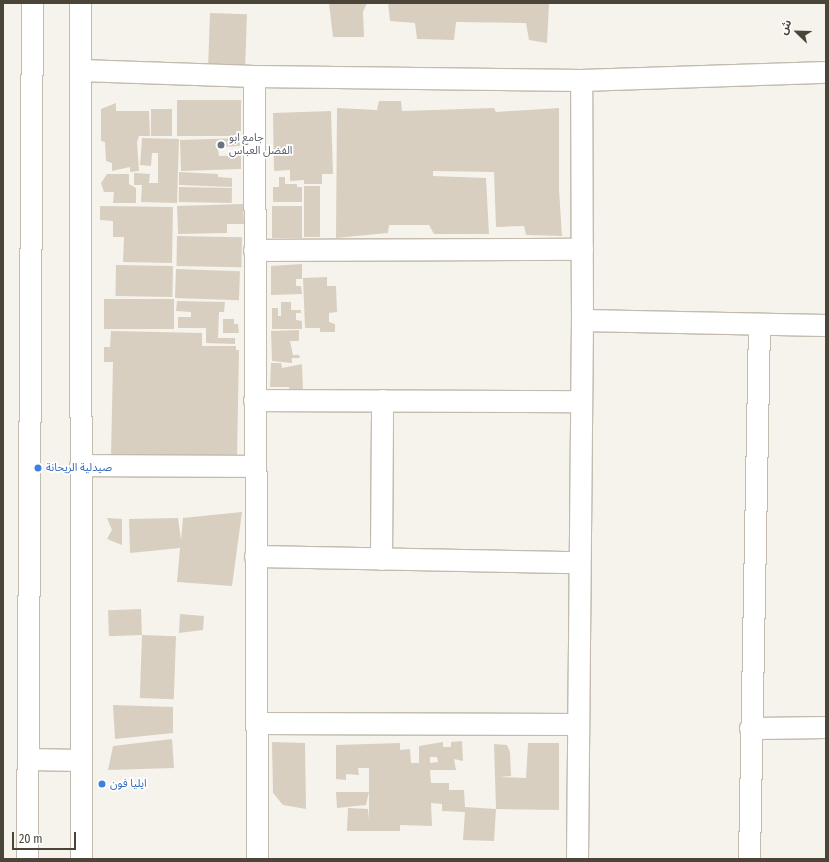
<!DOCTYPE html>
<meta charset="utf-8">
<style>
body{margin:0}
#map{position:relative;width:829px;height:862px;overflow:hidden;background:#f6f3ec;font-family:"Fira Sans Condensed","Noto Sans Arabic",sans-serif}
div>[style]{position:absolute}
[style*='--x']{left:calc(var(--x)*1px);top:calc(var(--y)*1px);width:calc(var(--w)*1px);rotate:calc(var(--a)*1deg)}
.building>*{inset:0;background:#d8cfc1;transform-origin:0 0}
.roads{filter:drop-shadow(1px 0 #c2bbae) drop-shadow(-1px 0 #c2bbae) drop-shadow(0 1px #c2bbae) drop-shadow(0 -1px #c2bbae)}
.minor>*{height:21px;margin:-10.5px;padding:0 10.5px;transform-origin:10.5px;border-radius:10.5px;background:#fff}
.dots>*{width:11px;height:11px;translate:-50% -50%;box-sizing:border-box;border:2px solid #fff;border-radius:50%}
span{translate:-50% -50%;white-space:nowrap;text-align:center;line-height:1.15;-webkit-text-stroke:3.5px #fff;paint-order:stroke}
.worship-label{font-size:11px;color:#5b616d}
.left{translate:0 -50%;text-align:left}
.shop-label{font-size:11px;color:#366cbe}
.frame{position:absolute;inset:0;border:4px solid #4b4439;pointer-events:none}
.north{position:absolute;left:777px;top:12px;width:40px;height:40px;-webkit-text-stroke:3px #fff;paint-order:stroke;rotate:293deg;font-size:11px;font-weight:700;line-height:16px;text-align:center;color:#4b4439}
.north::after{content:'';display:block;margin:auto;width:14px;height:18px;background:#4b4439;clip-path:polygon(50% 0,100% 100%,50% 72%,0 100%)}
.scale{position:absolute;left:12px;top:832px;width:64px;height:18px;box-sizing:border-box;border:2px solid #4b4439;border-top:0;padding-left:5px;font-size:12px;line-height:14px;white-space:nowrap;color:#4b4439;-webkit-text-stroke:3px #fff;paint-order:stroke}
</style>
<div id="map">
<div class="building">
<i style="clip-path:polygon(329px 3px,367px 3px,363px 12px,364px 37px,333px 37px)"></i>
<i style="clip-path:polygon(388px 3px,549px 4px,547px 43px,529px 40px,526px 23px,456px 22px,454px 40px,417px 39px,415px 23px,390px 21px)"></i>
<i style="left:210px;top:13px;width:37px;height:52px;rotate:2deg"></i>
<i style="left:241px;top:100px;width:36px;height:64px;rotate:90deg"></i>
<i style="clip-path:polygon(379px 101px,401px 101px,402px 111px,494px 108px,496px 112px,559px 108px,559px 189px,562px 236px,526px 235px,524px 226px,496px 227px,494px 172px,433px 171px,433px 176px,486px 178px,489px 234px,434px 234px,429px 225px,389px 225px,388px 233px,336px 238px,337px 108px,377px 110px)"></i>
<i style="clip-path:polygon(116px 103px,116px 111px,149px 111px,150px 136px,139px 136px,137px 142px,139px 171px,130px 172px,130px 167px,112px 171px,112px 163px,106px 161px,105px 142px,101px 141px,101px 109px)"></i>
<i style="left:151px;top:109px;width:21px;height:27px"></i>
<i style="clip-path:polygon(331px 111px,333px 174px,322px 174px,322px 184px,304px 184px,304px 180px,290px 181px,290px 170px,274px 171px,273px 113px)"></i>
<i style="clip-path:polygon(142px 138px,179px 139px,177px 203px,141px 202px,142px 185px,134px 185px,134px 173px,150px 174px,149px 183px,158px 183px,158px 153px,152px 153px,151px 166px,140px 165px)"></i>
<i style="clip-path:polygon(240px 138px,240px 146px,218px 147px,219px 156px,241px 155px,241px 169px,181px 171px,180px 140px)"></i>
<i style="clip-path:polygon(179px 172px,218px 174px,218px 177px,232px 178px,232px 187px,179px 185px)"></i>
<i style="clip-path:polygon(107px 174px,129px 174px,129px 184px,136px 188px,136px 203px,113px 203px,114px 192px,104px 192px,101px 183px)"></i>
<i style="clip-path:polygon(279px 177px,285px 177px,285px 184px,297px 184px,297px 187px,302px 187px,302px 202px,273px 202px,273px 187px,279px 187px)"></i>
<i style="left:304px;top:186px;width:16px;height:51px"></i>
<i style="left:179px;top:187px;width:53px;height:15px;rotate:1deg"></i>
<i style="clip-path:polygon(243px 204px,244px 224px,227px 224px,227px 233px,178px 234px,177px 206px)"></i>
<i style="clip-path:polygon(100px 206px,173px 207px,172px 263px,123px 262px,124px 237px,113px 237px,113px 221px,100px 220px)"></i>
<i style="left:272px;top:206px;width:30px;height:32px"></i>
<i style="left:177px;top:236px;width:65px;height:30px;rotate:1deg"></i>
<i style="clip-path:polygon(302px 264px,302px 279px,296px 279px,296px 286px,301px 286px,302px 294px,271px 295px,271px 266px)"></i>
<i style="left:116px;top:265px;width:57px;height:31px;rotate:1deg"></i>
<i style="left:176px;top:269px;width:64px;height:29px;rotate:2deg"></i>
<i style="clip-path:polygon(327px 277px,327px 286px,336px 286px,337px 312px,329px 313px,329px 322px,335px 324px,335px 332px,320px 332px,320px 328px,305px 328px,303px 278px)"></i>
<i style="left:104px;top:299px;width:70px;height:30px"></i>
<i style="clip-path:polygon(177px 301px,225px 302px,224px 312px,219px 312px,218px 338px,235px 338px,235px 344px,206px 343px,206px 328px,178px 328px,178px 317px,191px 317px,191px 312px,176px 311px)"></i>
<i style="clip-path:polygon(281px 302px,291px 302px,291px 310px,301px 310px,301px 313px,296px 313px,296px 320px,302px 321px,302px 329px,272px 329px,272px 308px,278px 308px,278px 316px,281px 316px)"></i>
<i style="clip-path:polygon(223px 319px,234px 319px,234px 324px,238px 324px,239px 333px,223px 333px)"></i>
<i style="clip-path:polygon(299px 330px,299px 341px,290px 341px,293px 355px,299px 355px,300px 358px,292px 358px,292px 363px,272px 361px,271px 331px)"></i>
<i style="clip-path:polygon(111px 331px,202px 333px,202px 346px,236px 346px,236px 350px,239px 350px,237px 458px,111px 456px,113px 362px,104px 362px,104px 347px,110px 347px)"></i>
<i style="clip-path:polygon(271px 363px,281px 363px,282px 368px,302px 364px,303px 392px,290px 393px,289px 387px,270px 387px)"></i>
<i style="clip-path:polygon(242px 512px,232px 586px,177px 582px,180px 548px,130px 553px,129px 519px,178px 518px,181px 540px,183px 518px)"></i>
<i style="clip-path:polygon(107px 518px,122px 519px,122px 545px,107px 539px,112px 530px)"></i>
<i style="left:141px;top:609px;width:26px;height:33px;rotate:88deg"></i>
<i style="clip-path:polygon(180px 614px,204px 616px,203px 630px,179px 633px)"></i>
<i style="left:142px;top:635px;width:34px;height:63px;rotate:2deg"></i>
<i style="clip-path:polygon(113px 705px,173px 707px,173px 733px,115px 739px)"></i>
<i style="clip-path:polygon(172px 739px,174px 768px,108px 770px,113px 746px)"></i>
<i style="clip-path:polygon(evenodd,462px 741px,463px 761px,454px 759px,456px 770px,430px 770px,431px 783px,449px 783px,449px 790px,464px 790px,465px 807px,496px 809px,494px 841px,463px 840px,465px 812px,442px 811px,442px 804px,431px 803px,432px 826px,400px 825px,400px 831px,347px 831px,348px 808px,368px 809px,369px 820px,369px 768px,358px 768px,359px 775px,346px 774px,346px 780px,336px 779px,336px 745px,400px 743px,400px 750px,410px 749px,411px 763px,419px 763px,419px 746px,443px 742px,443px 747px,451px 747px,451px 742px,462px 741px,430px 757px,437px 757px,438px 762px,430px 763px,430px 757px)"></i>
<i style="clip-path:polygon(272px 742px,305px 743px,306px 809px,283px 805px,273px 793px)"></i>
<i style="clip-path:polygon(528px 743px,559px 743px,559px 810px,496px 809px,494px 744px,507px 745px,510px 752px,511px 776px,500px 777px,526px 778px)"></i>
<i style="clip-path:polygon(336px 792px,369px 792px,366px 805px,337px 808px)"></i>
</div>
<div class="roads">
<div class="minor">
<i style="--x:80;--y:3;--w:856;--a:89.93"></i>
<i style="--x:80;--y:70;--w:174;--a:2"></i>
<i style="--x:254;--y:76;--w:327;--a:0.7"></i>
<i style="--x:581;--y:80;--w:245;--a:-1.9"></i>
<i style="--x:254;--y:76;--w:783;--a:89.78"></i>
<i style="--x:254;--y:250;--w:328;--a:-0.2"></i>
<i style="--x:582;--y:320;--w:244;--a:1.2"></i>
<i style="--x:254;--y:400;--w:326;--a:0.2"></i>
<i style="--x:80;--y:465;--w:175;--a:0.3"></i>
<i style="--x:255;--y:556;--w:324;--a:1.1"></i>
<i style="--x:381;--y:559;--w:159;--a:-89.6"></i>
<i style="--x:257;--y:723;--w:320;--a:0.2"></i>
<i style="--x:750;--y:728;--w:76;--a:-0.8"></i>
<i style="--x:28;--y:759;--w:53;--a:1.1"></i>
<i style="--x:27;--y:859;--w:856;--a:-89.67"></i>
<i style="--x:577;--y:859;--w:539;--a:-89.47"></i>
<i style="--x:582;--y:320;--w:240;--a:-90.2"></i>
<i style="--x:749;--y:859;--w:534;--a:-88.93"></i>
</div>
</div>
<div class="dots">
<i style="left:221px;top:145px;background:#6b7280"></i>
<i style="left:38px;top:468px;background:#3f7fe0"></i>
<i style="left:102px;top:784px;background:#3f7fe0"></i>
</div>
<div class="worship-label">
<span class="left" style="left:229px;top:145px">جامع ابو<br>الفضل العباس</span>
</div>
<div class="shop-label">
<span class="left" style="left:46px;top:468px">صيدلية الريحانة</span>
<span class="left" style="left:110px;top:784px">ايليا فون</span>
</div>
<div class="frame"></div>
<div class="north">ش</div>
<div class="scale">20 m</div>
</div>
